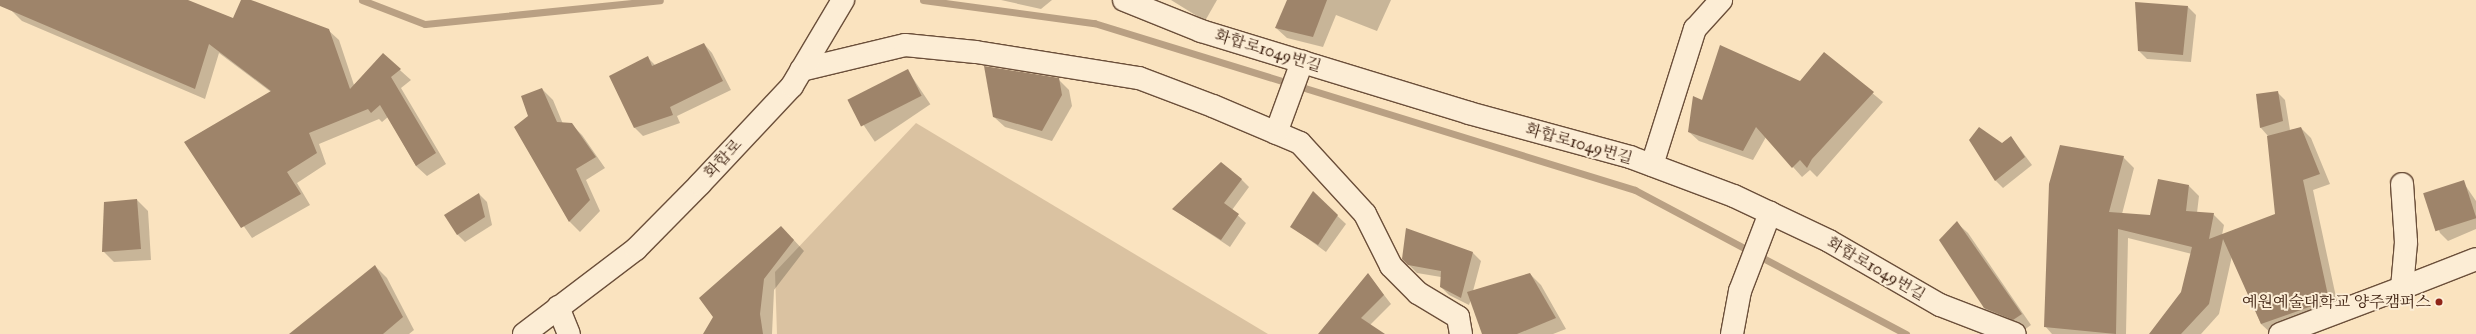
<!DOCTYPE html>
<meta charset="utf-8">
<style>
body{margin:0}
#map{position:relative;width:2476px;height:334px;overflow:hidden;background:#fae3bf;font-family:"IM FELL Great Primer","Noto Serif KR",serif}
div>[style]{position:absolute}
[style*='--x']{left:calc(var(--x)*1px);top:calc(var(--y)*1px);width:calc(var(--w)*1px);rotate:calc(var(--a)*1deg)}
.green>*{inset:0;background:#dac2a1}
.shadow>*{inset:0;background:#0003;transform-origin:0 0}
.stream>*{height:7px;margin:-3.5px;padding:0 3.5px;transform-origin:3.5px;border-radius:3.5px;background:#b9a083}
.building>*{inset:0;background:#9e846a;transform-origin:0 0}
.roads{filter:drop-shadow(1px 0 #6b4f3a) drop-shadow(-1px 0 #6b4f3a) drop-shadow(0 1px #6b4f3a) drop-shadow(0 -1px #6b4f3a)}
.street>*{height:22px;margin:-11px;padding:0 11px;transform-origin:11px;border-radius:11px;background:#fcedd5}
.secondary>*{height:22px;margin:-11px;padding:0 11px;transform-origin:11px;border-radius:11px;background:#fcedd5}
.dots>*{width:11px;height:11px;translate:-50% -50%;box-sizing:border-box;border:2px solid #fcedd5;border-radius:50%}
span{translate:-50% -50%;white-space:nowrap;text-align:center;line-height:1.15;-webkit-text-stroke:4px #fcedd5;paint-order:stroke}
.street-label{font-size:16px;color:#3b1e0e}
.poi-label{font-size:16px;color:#3b1e0e}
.right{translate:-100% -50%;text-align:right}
</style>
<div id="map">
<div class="green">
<i style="clip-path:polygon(916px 123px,1268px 334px,777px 334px,775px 272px)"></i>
</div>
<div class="shadow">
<i style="clip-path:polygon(14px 0,185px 0,234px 19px,242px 0,248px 0,328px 30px,339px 40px,354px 85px,383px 55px,411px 80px,401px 88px,446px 164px,427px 176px,416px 166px,388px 117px,382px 122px,379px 119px,319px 144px,326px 164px,297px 183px,310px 205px,252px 238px,185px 142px,271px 92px,219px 53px,205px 99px,22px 21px,12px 11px)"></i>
<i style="clip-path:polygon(1001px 0,1052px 0,1041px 9px)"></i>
<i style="clip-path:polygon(1171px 0,1217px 0,1205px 21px)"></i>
<i style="clip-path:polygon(1288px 0,1391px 0,1377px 31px,1336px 15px,1323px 47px,1287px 38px,1276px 28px)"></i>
<i style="clip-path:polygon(2188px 7px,2196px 15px,2191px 62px,2147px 59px,2139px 51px)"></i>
<i style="clip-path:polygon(704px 44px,712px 53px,731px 90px,677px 116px,680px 123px,643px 136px,635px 128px,647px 57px,655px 65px)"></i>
<i style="clip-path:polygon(1824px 53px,1883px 102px,1817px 177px,1810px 170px,1802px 177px,1766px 137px,1753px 160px,1699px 141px,1689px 132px,1702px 101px,1801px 83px)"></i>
<i style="left:908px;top:71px;width:40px;height:67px;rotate:56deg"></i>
<i style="clip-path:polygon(1058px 79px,1069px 90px,1072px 106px,1052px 141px,1005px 127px,994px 117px)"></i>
<i style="clip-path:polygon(542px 89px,553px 100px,563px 124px,571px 124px,582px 135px,605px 168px,586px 180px,600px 211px,580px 232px,570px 222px,515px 127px,529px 116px)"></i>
<i style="clip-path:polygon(2277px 92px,2285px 100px,2290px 130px,2301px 128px,2311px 138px,2330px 184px,2313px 190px,2339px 311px,2272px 334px,2261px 324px,2232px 256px,2219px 314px,2201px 334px,2150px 334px,2182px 292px,2192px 254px,2128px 238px,2126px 334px,2052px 334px,2045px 326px,2123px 157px,2134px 168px,2122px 214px,2151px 216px,2189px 186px,2199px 196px,2197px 213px,2213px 214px,2224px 225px,2222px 235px,2276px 215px,2268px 136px,2261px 128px,2257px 95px)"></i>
<i style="clip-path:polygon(2011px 137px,2032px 165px,2003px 188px,1995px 180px,2002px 144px)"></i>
<i style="clip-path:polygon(1241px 179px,1249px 187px,1232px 210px,1246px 223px,1230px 247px,1173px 209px)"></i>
<i style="clip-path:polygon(2463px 182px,2476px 201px,2476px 229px,2448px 241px,2440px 233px,2426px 197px)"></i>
<i style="clip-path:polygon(1313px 193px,1346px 224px,1326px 252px,1292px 227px)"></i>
<i style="clip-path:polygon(479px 194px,487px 202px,492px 225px,465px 242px,457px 234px)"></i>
<i style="clip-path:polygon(137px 200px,148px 211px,151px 260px,114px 262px,103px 251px,105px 203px)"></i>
<i style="clip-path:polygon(1957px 223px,1968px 233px,2031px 325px,2024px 330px,1995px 319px,1984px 308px)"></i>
<i style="clip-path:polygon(792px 238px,804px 251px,774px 290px,772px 334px,705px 334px)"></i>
<i style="clip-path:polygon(1473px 253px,1481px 261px,1473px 291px,1530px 274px,1541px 285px,1566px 329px,1553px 334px,1483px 334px,1471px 299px,1469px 305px,1449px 295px,1441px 287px,1441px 277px,1417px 273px,1403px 259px)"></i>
<i style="clip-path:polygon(375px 266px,387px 278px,414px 330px,409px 334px,291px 334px)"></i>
<i style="clip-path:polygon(1368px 274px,1391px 304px,1370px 325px,1384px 334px,1331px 334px)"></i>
</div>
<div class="stream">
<i style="--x:362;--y:0;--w:67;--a:20.9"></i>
<i style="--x:425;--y:24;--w:236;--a:-5.8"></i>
<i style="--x:923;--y:0;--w:173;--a:7.7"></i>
<i style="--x:1094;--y:23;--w:566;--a:17.15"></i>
<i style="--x:1635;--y:190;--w:307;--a:28"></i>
</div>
<div class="building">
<i style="clip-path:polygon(0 0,188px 0,233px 18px,241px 0,251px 0,329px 29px,350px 89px,383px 53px,401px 69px,391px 77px,436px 153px,416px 166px,380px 105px,371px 113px,368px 109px,309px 133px,317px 153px,287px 172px,301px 194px,241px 228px,184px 142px,271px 91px,209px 44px,195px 89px,0 6px)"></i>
<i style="clip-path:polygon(1287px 0,1327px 0,1313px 37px,1275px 28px)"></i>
<i style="clip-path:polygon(2135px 2px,2188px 6px,2183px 55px,2138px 51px)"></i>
<i style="clip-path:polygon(704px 43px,723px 81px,670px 107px,673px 115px,634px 128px,609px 76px,648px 56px,652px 66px)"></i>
<i style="clip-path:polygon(1720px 45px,1800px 81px,1824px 52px,1874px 92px,1812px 159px,1807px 168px,1800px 160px,1792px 168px,1756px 127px,1743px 151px,1688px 132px,1693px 96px,1702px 100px)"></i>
<i style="clip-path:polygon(984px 66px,1059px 78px,1062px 95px,1042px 131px,993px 117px)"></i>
<i style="left:908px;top:69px;width:30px;height:68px;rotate:63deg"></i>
<i style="clip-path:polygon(542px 88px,557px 122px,572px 123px,596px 157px,576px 169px,590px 200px,569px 222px,514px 127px,528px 116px,521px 96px)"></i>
<i style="clip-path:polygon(2278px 91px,2283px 121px,2260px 128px,2256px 94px)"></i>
<i style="clip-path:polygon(1979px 127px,2002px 143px,2011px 136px,2025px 157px,1995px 181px,1969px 140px)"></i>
<i style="clip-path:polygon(2301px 127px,2320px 174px,2303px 180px,2329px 300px,2261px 324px,2223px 239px,2209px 304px,2181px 334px,2149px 334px,2181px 292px,2192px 247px,2118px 229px,2116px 334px,2044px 327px,2049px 184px,2060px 145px,2124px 156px,2109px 212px,2150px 215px,2158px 179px,2189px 185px,2186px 211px,2214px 213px,2209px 239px,2275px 214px,2267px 136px)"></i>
<i style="clip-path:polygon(1221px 162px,1242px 179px,1224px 203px,1239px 214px,1221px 240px,1172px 209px)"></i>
<i style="left:2464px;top:180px;width:40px;height:43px;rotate:72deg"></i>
<i style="clip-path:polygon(1313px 191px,1338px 215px,1318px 245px,1290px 227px)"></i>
<i style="clip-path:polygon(479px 193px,485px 217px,457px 235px,444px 215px)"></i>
<i style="clip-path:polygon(137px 199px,141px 249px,102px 252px,104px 202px)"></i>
<i style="clip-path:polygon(1957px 221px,2022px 314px,2013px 320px,1984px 308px,1939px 240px)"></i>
<i style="clip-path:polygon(781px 226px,794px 240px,764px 279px,760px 314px,763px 334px,703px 334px,713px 317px,699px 298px)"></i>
<i style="clip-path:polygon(1406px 228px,1473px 252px,1461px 298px,1440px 287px,1441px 271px,1408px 265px,1402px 259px)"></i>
<i style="clip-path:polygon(375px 265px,403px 317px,383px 334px,289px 334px)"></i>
<i style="clip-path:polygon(1368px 273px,1384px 295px,1361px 318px,1385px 334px,1318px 334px)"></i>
<i style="clip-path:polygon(1530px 273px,1556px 318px,1517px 334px,1482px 334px,1467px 292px)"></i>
</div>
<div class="roads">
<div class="street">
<i style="--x:1124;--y:0;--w:83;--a:21.9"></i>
<i style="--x:1201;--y:31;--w:280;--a:17"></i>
<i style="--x:1469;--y:113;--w:167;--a:15.3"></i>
<i style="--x:1630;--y:157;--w:111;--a:20.6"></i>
<i style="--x:1734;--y:196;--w:105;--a:25.3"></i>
<i style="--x:1829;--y:241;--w:128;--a:30"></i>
<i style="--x:1940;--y:305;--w:80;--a:21.1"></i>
<i style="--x:801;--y:70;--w:107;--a:-13.5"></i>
<i style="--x:905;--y:45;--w:71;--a:5.6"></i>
<i style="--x:976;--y:52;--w:165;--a:9.1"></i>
<i style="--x:1139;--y:78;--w:79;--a:20.7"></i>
<i style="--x:1213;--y:106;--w:95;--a:23"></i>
<i style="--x:1300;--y:143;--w:96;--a:47.5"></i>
<i style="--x:1365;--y:214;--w:58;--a:63.4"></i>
<i style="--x:1391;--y:266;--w:38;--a:45"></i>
<i style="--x:1418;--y:293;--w:47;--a:31"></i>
<i style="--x:1458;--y:317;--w:17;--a:80"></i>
<i style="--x:1276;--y:133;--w:76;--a:-69.9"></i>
<i style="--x:1652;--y:165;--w:143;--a:-72.5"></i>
<i style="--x:1695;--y:29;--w:39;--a:-48"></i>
<i style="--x:2402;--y:288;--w:79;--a:-21.4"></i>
<i style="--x:1732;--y:334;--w:44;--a:-79.5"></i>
<i style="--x:1740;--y:291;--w:84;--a:-69"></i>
<i style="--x:2280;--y:334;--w:130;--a:-20.7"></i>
<i style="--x:2402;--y:288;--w:46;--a:-85"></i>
<i style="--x:2406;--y:242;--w:58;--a:-93.9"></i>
</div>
<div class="secondary">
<i style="--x:558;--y:307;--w:29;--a:68"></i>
<i style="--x:524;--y:334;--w:141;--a:-37.2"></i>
<i style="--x:636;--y:249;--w:91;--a:-45.4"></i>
<i style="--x:700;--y:184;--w:134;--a:-46.8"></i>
<i style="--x:792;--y:86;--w:100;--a:-59.3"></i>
</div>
</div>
<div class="dots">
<i style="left:2439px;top:302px;background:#8f2418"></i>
</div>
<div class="street-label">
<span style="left:1268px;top:51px;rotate:17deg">화합로1049번길</span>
<span style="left:1579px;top:144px;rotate:16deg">화합로1049번길</span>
<span style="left:723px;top:159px;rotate:-47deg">화합로</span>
<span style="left:1876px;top:269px;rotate:30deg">화합로1049번길</span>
</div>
<div class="poi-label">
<span class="right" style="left:2431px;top:302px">예원예술대학교 양주캠퍼스</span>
</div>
</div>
